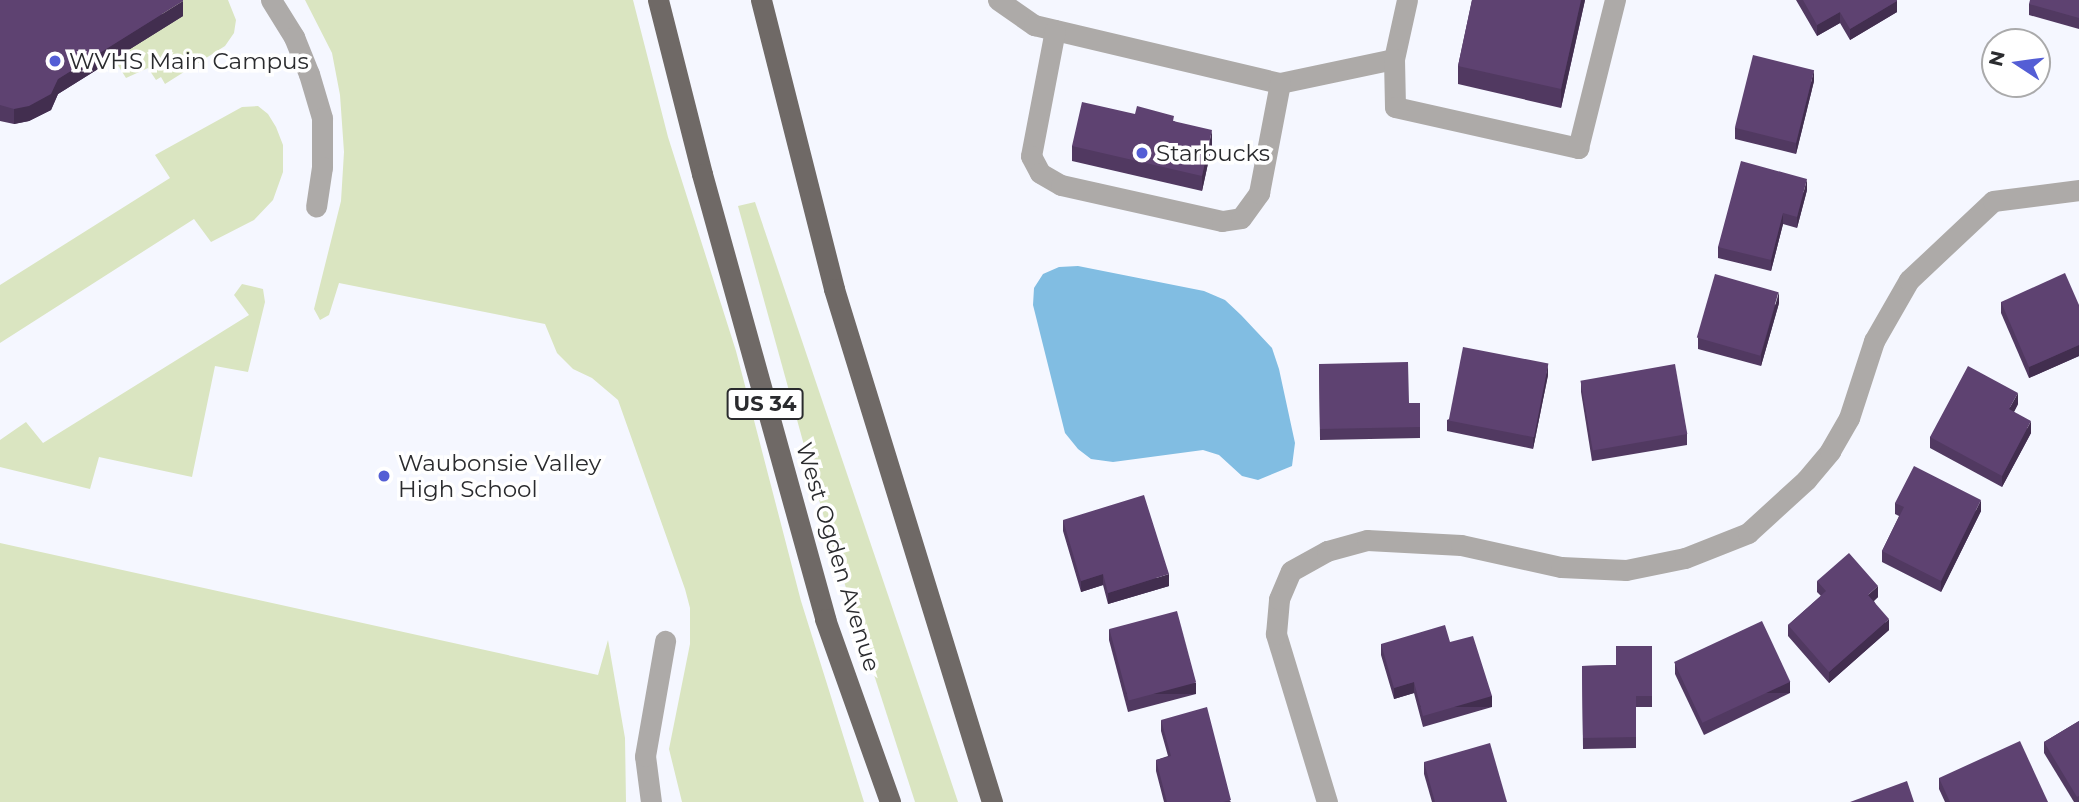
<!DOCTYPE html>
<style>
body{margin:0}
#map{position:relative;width:2079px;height:802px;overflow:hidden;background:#f5f7ff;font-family:Montserrat,sans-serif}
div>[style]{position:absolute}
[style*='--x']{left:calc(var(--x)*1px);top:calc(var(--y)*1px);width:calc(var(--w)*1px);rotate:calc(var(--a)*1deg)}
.green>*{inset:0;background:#dae5c1}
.water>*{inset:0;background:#81bde2}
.lane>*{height:21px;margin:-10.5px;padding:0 10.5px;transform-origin:10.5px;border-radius:10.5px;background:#adaaa8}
.street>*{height:21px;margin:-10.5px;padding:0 10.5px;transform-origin:10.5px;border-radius:10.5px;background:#adaaa8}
.primary>*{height:21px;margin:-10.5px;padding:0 10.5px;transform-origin:10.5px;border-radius:10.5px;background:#6f6966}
.wall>*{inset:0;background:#513961}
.shaded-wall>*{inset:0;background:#422e4f;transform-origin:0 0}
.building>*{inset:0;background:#5e4271;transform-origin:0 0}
.dots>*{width:19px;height:19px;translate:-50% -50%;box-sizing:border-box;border:4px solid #fff;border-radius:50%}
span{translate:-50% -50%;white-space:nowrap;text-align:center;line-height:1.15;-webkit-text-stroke:7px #fff;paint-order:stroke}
.shield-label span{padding:2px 5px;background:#fff;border:2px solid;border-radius:5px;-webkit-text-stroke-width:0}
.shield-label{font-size:21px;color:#2a2b2e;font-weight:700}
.poi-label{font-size:23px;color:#2a2b2e}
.left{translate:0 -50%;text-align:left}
.street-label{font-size:23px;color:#2a2b2e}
.north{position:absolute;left:1981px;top:28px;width:70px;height:70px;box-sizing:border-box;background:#fff;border:2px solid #aaaaab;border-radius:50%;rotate:283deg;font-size:19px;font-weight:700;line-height:28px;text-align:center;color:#2a2b2e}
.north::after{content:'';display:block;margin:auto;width:24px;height:32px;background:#545ed5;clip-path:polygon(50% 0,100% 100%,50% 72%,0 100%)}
</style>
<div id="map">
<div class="green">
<i style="clip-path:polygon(173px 0,228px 0,236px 20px,234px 33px,225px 46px,165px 84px,161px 77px,156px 80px,148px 68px,126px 78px,114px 59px)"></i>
<i style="clip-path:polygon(305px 0,633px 0,668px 137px,736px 351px,801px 601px,864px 802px,682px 802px,669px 749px,690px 644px,690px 608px,685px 589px,618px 400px,592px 378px,573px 369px,557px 353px,545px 324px,339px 283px,329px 315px,320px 320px,314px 309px,341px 201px,344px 152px,340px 95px,332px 53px)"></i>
<i style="clip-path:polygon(258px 106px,268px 114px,276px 127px,283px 145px,283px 172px,273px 200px,254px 220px,211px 242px,194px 219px,0 343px,0 285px,170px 178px,155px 155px,242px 107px)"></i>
<i style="clip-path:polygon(755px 202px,931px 722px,958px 802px,915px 802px,828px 532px,738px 206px)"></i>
<i style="clip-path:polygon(242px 284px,263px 289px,265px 302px,248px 372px,215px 366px,192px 477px,99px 457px,90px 489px,0 467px,0 440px,26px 422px,43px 443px,249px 315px,234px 295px)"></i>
<i style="clip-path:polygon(0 543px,598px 675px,608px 640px,625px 738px,626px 802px,0 802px)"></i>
</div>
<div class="water">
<i style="clip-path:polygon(1078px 266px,1204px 291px,1225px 300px,1241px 315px,1272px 348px,1279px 369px,1295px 443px,1292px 466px,1258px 480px,1242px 476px,1219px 455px,1203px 450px,1113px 462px,1091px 459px,1078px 449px,1065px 433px,1033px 305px,1034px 288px,1043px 274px,1059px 267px)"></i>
</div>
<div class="lane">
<i style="--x:271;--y:0;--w:44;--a:58.1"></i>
<i style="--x:294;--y:37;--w:40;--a:68"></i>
<i style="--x:309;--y:74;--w:46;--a:73.5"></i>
<i style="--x:322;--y:118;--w:49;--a:90"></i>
<i style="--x:322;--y:167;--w:40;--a:98.5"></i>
<i style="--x:998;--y:0;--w:44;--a:34.8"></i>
<i style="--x:1034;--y:25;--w:253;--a:13.3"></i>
<i style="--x:1280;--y:83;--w:116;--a:-11.9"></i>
<i style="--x:1394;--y:59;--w:60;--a:-77.6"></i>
<i style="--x:1055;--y:30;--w:128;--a:100.8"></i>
<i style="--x:1031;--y:156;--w:19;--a:62"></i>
<i style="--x:1040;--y:173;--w:24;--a:30"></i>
<i style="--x:1061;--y:185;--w:165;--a:12.6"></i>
<i style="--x:1222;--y:221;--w:19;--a:-9"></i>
<i style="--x:1241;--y:218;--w:31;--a:-54"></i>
<i style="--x:1259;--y:193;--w:112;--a:-79.2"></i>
<i style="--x:1394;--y:59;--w:48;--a:88.8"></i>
<i style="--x:1395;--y:107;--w:188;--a:12.6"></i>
<i style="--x:1578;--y:148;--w:153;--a:-76"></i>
<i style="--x:651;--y:802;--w:46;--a:-97.4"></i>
<i style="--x:645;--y:756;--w:117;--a:-80.1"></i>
</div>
<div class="street">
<i style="--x:1327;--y:802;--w:176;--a:-106.9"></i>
<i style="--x:1276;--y:634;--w:35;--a:-85"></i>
<i style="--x:1279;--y:599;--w:30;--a:-67"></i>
<i style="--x:1291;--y:571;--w:41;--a:-29.1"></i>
<i style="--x:1327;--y:551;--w:41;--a:-15.4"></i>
<i style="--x:1367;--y:540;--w:94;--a:3"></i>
<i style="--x:1461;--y:545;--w:102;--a:12.4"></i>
<i style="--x:1561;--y:567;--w:65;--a:2.6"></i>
<i style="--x:1626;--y:570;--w:60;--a:-11.5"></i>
<i style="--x:1685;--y:558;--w:68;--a:-21.6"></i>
<i style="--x:1748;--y:533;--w:79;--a:-42.4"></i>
<i style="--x:1806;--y:480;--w:38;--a:-50"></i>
<i style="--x:1830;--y:451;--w:38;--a:-60"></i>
<i style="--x:1849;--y:418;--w:81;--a:-72"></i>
<i style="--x:1874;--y:341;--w:70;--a:-60.2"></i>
<i style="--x:1909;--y:280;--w:115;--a:-43.2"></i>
<i style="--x:1993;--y:201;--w:87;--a:-7.3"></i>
</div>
<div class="primary">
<i style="--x:658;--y:0;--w:179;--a:75.8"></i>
<i style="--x:702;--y:174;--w:462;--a:74.5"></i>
<i style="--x:825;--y:619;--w:194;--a:70.4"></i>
<i style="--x:761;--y:0;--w:298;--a:75.8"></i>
<i style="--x:834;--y:289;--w:537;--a:72.88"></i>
</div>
<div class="wall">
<i style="clip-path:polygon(0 0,183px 16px,58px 94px,51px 110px,29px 121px,14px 124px,0 121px)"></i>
<i style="clip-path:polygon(1472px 0,1585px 0,1561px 108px,1458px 84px,1458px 66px)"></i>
<i style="clip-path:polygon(1796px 0,1897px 0,1897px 12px,1850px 40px,1840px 23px,1817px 36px)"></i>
<i style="clip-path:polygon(2079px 0,2079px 29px,2029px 15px,2029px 4px)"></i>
<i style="clip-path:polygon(1814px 81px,1796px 154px,1735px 139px,1735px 128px)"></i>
<i style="clip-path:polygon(1135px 114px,1174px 121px,1212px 145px,1202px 191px,1072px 161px,1072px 146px)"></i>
<i style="clip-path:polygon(1807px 190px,1797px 228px,1783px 224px,1771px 271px,1718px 258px,1718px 247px)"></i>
<i style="clip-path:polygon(2001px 302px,2079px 305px,2079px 356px,2029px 378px,2001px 313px)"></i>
<i style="clip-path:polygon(1779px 303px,1761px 366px,1698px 349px,1698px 338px)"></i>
<i style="clip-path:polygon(1319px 364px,1409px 403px,1420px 403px,1420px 438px,1320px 440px)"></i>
<i style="clip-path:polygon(1548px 375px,1533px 449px,1447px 431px,1447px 420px)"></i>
<i style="clip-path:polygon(1581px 381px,1687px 434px,1687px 445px,1592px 461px,1581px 392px)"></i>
<i style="clip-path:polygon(2018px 404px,2014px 412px,2031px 433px,2002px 487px,1930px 448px,1930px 437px)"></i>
<i style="clip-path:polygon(1895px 503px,1981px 511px,1941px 592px,1882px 562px,1882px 551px,1899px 516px,1895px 514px)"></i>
<i style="clip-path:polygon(1063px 520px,1169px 586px,1108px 604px,1103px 585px,1081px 592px,1063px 531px)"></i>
<i style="clip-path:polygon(1817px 581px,1878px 597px,1874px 601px,1889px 630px,1829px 683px,1788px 636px,1788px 625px,1821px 596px,1817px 592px)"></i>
<i style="clip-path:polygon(1109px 629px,1196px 694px,1128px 712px,1109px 640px)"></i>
<i style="clip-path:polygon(1450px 642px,1492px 707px,1423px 727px,1414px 693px,1394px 699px,1381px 655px,1381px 644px)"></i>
<i style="clip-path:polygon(1652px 646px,1652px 707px,1636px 707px,1636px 748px,1583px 749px,1582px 666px,1616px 665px)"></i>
<i style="clip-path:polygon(1675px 663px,1790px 693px,1704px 735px,1675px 674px)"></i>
<i style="clip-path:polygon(1161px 720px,1231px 802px,1164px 802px,1156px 771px,1156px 760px,1168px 756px,1161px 731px)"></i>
<i style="clip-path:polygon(2079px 721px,2079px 802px,2074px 802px,2044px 753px,2044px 742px)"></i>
<i style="clip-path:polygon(1424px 762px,1507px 802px,1432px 802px,1424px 774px)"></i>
<i style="clip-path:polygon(1939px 778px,2048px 802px,1945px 802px,1939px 789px)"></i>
</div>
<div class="shaded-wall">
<i style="clip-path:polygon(1581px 0,1585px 0,1561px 108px,1561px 89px)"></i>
<i style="clip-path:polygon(183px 1px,183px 16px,58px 94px,51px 110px,29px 121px,14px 124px,14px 109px,58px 79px)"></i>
<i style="clip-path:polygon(1897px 1px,1897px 12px,1850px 40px,1850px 29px)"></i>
<i style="clip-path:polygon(1840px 12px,1840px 23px,1817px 36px,1817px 25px)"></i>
<i style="clip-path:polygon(1814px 70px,1814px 81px,1796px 154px,1796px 143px)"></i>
<i style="clip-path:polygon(1212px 130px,1212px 145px,1202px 191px,1202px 176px)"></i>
<i style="clip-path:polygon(1807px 179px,1807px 190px,1797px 228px,1797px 217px)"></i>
<i style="clip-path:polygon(1783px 213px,1783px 224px,1771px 271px,1771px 260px)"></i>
<i style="clip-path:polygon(1779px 292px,1779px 303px,1761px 366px,1761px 355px)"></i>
<i style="clip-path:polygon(2079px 345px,2079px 356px,2029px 378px,2029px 367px)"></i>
<i style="clip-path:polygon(1548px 364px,1548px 375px,1533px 449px,1533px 438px)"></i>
<i style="clip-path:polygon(2018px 393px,2018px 404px,2009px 421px,2009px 409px)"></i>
<i style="clip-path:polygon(2031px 421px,2031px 433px,2002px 487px,2002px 476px)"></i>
<i style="clip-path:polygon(1981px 500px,1981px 511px,1941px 592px,1941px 581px)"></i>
<i style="clip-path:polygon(1103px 574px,1103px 585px,1081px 592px,1081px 581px)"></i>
<i style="clip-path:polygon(1169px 574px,1169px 586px,1108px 604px,1108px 593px)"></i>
<i style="clip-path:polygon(1878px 586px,1878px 597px,1868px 606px,1868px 595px)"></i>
<i style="clip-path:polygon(1889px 619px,1889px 630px,1829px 683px,1829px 672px)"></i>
<i style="clip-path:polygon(1414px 682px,1414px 693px,1394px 699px,1394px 688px)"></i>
<i style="left:1790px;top:682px;width:11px;height:96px;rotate:90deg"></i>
<i style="left:1196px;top:683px;width:11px;height:70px;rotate:90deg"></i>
<i style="left:1492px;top:696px;width:11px;height:72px;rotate:90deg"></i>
</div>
<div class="building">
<i style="clip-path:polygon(0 0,183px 0,183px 1px,58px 79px,51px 94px,29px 106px,14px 109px,0 105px)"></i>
<i style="clip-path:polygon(1472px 0,1581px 0,1561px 89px,1458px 66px)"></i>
<i style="clip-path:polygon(1803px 0,1897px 0,1897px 1px,1850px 29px,1840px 12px,1817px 25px)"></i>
<i style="clip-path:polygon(2030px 0,2079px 0,2079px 18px,2029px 4px)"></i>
<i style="left:1753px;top:55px;width:63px;height:75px;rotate:14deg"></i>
<i style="clip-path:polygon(1082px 102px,1135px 114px,1137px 106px,1174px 116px,1173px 121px,1212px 130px,1202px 176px,1072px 146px)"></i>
<i style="clip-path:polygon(1741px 161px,1807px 179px,1797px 217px,1783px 213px,1771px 260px,1718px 247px)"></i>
<i style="clip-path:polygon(2065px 273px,2079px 305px,2079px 345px,2029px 367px,2001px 302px)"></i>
<i style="left:1715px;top:274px;width:66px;height:66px;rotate:16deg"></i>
<i style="left:1463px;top:347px;width:87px;height:75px;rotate:11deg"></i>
<i style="clip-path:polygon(1408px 362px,1409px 403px,1420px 403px,1420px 427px,1320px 429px,1319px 364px)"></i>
<i style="left:1675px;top:364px;width:71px;height:96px;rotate:80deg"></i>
<i style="clip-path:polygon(1968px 366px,2018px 393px,2009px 409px,2031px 421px,2002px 476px,1930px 437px)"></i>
<i style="clip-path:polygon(1914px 466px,1981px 500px,1941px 581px,1882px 551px,1904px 507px,1895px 503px)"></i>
<i style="clip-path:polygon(1144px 495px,1169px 574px,1108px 593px,1103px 574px,1081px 581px,1063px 520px)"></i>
<i style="clip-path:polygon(1849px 553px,1878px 586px,1868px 595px,1889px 619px,1829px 672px,1788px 625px,1826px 591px,1817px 581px)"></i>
<i style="left:1177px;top:611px;width:74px;height:70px;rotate:75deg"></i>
<i style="left:1762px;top:621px;width:67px;height:97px;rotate:65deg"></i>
<i style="clip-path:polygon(1445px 625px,1450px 642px,1473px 636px,1492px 696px,1423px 716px,1414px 682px,1394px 688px,1381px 644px)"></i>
<i style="clip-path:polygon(1616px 646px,1652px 646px,1652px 696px,1636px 696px,1636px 737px,1583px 738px,1582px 666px,1616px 665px)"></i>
<i style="clip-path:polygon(1207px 707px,1231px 800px,1223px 802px,1167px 802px,1156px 760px,1171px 756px,1161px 720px)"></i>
<i style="clip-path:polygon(2079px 721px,2079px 796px,2077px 797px,2044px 742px)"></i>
<i style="clip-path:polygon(2020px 741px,2048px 802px,1950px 802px,1939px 778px)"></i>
<i style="clip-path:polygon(1490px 743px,1507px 802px,1435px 802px,1424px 762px)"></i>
<i style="clip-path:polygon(1907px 781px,1914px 802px,1850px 802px)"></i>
</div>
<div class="dots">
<i style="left:55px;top:61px;background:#545ed5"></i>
<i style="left:1142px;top:153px;background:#545ed5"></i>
<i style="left:384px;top:476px;background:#545ed5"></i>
</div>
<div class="shield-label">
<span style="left:765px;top:404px">US 34</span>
</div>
<div class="poi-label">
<span class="left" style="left:69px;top:61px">WVHS Main Campus</span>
<span class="left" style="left:1156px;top:153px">Starbucks</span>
<span class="left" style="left:398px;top:476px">Waubonsie Valley<br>High School</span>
</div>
<div class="street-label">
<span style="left:838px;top:557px;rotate:73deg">West Ogden Avenue</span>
</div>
<div class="north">N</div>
</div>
